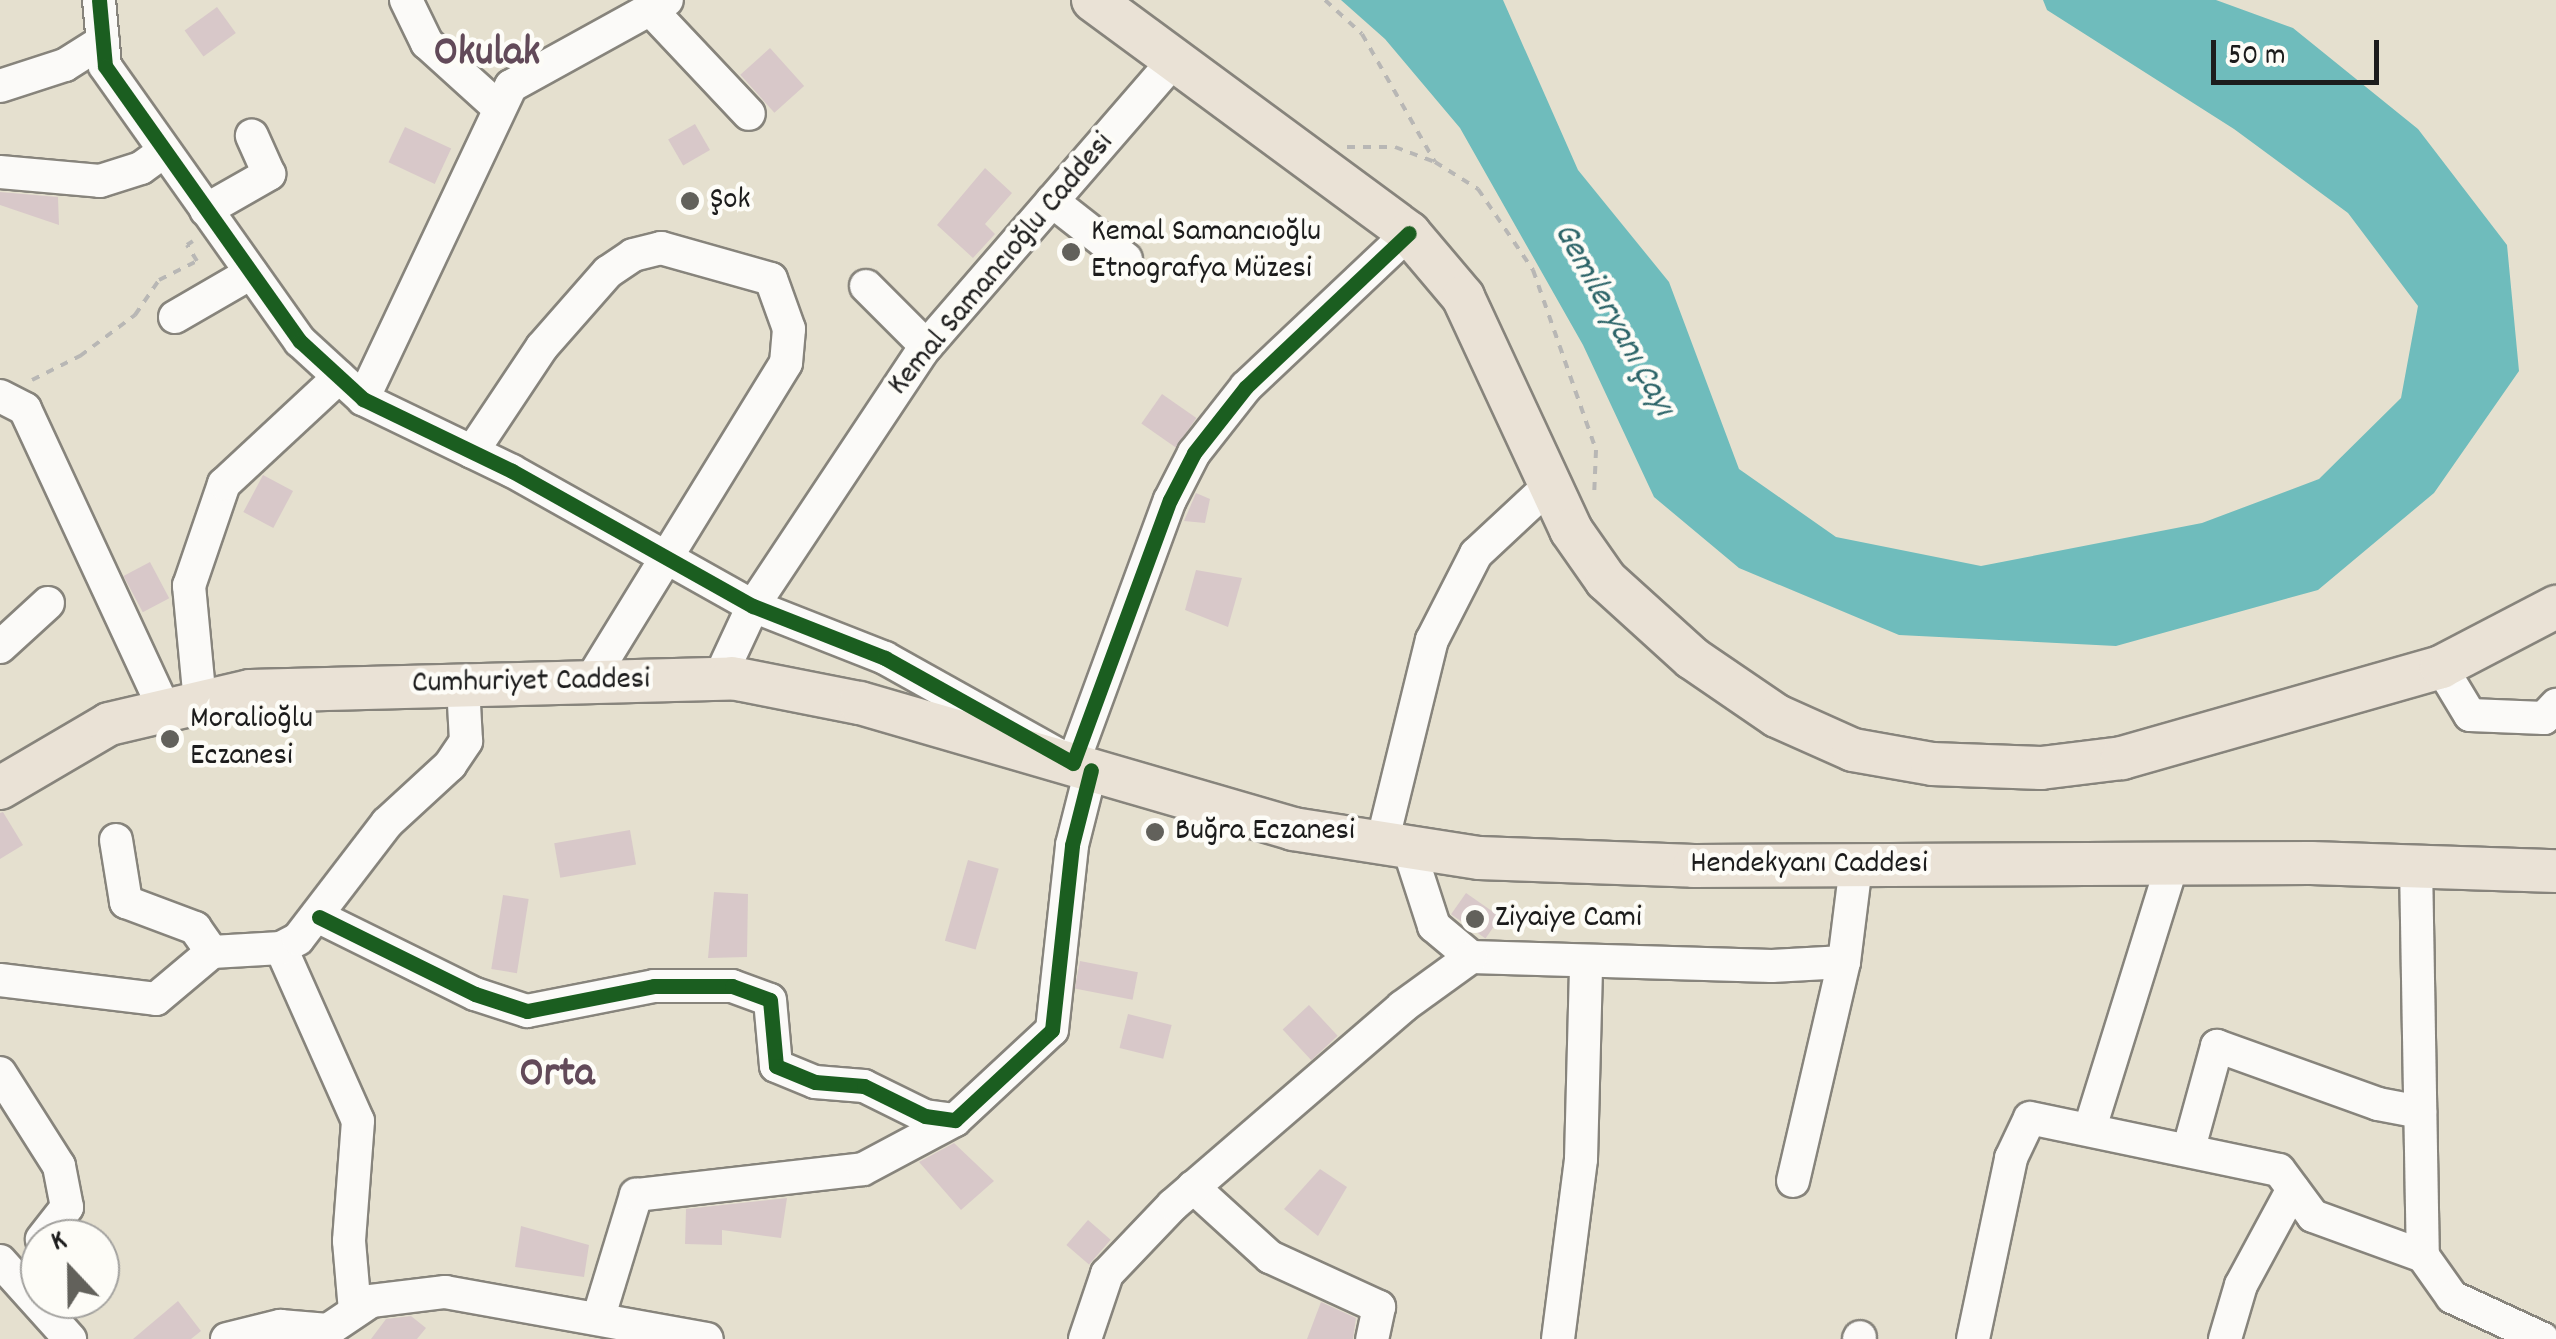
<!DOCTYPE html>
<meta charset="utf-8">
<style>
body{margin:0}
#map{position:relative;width:2556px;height:1339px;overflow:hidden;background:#e5e0cf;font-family:Dekko,sans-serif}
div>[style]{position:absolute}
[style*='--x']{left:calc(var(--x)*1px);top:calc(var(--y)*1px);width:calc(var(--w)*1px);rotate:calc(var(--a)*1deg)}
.water>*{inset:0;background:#6fbcbc}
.building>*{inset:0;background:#d8c8c9;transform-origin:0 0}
.path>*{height:4px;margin-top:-2px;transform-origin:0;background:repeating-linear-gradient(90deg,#b8b7b5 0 8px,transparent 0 16px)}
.roads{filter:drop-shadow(2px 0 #87847c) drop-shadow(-2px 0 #87847c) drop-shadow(0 2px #87847c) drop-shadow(0 -2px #87847c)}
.minor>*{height:32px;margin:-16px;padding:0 16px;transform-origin:16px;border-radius:16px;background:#fbfaf8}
.major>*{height:42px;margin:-21px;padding:0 21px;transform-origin:21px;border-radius:21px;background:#eae2d6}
.cycleway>*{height:15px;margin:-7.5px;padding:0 7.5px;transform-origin:7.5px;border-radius:7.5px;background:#1b5e20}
.dots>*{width:28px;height:28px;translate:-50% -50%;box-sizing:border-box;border:5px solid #fdfcf7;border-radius:50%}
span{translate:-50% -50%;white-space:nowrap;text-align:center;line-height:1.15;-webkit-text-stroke:9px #fdfcf7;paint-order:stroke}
.poi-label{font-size:32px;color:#1c1c1c}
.left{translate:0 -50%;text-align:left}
.street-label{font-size:32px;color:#1c1c1c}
.water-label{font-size:35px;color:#2c6468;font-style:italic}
.district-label{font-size:42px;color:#624a59;font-weight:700}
.north{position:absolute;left:20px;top:1219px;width:100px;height:100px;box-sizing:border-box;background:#fdfcf7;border:2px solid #a3a29f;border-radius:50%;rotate:338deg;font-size:28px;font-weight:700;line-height:40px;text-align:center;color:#1c1c1c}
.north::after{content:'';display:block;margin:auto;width:35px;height:45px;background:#62615b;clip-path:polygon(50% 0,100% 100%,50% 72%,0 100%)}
.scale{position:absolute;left:2211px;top:40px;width:168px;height:45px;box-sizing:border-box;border:5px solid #1c1c1c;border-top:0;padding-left:12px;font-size:30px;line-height:35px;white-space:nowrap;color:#1c1c1c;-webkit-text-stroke:8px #fdfcf7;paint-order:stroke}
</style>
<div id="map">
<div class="water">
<i style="clip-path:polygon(1341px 0,1503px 0,1578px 170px,1669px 282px,1739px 469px,1836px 537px,1981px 566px,2202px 523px,2319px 479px,2401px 398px,2418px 306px,2348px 213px,2234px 129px,2047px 10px,2043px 0,2216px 0,2293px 28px,2418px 129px,2507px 245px,2519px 371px,2434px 493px,2318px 590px,2116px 646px,1899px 635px,1739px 568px,1654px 497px,1583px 345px,1460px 128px,1385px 39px)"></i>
</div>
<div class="building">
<i style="left:217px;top:7px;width:32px;height:40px;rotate:54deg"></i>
<i style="left:770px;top:48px;width:51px;height:40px;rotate:48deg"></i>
<i style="left:695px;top:124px;width:30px;height:31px;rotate:60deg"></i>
<i style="left:405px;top:127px;width:51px;height:39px;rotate:25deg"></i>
<i style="clip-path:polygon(985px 168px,1012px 193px,985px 224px,995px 234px,973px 258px,937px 225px)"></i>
<i style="clip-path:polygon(0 192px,58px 197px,59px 225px,0 205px)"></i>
<i style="left:1162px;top:394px;width:42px;height:36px;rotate:35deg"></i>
<i style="left:263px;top:475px;width:34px;height:42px;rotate:28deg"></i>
<i style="clip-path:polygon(1196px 493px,1210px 499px,1205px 523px,1184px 521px)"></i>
<i style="left:150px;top:562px;width:41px;height:30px;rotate:62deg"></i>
<i style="clip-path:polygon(1196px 570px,1242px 578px,1228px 627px,1185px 610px)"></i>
<i style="clip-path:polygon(3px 812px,23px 845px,0 859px,0 813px)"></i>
<i style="left:630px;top:830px;width:35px;height:77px;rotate:80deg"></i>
<i style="left:968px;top:860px;width:32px;height:84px;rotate:16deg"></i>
<i style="clip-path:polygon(714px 892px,748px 894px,747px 957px,708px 958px)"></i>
<i style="left:1466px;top:893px;width:42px;height:26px;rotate:35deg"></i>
<i style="left:503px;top:895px;width:26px;height:75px;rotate:9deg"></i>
<i style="left:1080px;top:961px;width:59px;height:28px;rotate:11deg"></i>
<i style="left:1309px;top:1005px;width:42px;height:36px;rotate:47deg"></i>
<i style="left:1128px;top:1014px;width:45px;height:35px;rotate:14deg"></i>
<i style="clip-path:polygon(954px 1143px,994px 1181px,961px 1210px,919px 1162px)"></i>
<i style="clip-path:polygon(1320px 1169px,1347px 1187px,1318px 1236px,1284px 1209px)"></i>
<i style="clip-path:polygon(787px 1198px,781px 1238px,722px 1230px,722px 1245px,685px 1244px,686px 1209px)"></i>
<i style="left:1088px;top:1220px;width:30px;height:33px;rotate:41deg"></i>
<i style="clip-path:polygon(521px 1226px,589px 1245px,584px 1277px,515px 1267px)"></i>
<i style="clip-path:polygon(178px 1301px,201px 1331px,191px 1339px,133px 1339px)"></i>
<i style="clip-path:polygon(1321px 1302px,1356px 1318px,1353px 1339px,1307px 1339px)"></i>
<i style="clip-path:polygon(411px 1316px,426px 1328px,417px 1339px,371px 1339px,386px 1319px)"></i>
</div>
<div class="path">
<i style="--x:1325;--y:0;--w:50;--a:42.6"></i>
<i style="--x:1362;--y:34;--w:147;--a:60.3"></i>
<i style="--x:1435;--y:162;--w:51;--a:32.1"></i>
<i style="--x:1478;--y:189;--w:98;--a:55.8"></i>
<i style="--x:1533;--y:270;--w:191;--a:70.7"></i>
<i style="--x:1596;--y:450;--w:48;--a:92.4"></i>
<i style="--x:1347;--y:147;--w:48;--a:0"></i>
<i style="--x:1395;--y:147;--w:43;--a:20.6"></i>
<i style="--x:32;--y:380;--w:54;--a:-26.6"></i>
<i style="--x:80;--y:356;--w:69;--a:-36.7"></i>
<i style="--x:135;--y:315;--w:42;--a:-55.6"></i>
<i style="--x:159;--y:280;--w:42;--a:-26.6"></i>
<i style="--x:197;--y:261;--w:19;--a:-122"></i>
<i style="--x:187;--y:245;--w:7;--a:-34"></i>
</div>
<div class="roads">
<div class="minor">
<i style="--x:99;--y:0;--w:66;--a:84.8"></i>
<i style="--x:105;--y:66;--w:337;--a:54.7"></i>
<i style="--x:300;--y:341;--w:86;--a:42.6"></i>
<i style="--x:363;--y:399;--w:165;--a:25.8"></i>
<i style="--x:512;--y:471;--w:276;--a:29.3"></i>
<i style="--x:753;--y:606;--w:142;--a:21.5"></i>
<i style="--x:885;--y:658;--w:215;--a:29.2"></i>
<i style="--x:1073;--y:763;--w:280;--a:-69.8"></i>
<i style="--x:1170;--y:500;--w:53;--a:-62.9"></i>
<i style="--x:1194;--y:453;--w:84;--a:-51.8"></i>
<i style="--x:1246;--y:387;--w:224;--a:-43.4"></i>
<i style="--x:406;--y:0;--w:48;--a:64"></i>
<i style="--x:427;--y:43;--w:97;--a:42.1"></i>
<i style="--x:650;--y:9;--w:144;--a:46.7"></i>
<i style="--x:0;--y:86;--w:68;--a:-17.9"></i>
<i style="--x:65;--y:65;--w:45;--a:-32.3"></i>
<i style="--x:0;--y:172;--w:100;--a:5.1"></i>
<i style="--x:100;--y:181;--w:43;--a:-17.6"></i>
<i style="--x:141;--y:168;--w:29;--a:-36"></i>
<i style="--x:1052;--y:201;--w:94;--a:38.1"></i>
<i style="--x:206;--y:210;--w:73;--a:-29.7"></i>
<i style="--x:269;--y:174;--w:42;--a:-114.1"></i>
<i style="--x:866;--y:286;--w:85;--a:45"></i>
<i style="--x:175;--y:317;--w:88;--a:-30.1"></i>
<i style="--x:0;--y:396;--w:28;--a:27"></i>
<i style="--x:25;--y:409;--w:333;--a:65.1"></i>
<i style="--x:363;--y:399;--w:346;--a:-64.7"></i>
<i style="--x:511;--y:86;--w:178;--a:-28.9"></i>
<i style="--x:472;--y:452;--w:126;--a:-56.3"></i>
<i style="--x:542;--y:347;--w:100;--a:-48.7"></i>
<i style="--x:608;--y:272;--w:30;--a:-34"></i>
<i style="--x:633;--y:255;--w:29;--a:-14"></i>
<i style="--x:661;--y:248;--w:114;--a:15.7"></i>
<i style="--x:771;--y:279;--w:53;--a:70.2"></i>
<i style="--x:789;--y:329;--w:34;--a:95"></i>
<i style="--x:786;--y:363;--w:374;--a:121.6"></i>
<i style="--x:0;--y:647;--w:65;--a:-42.5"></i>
<i style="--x:2441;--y:667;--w:56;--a:58.9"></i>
<i style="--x:2470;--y:715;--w:74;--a:2.3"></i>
<i style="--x:2544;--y:718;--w:18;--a:-47"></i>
<i style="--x:719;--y:679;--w:81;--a:-65"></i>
<i style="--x:753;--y:606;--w:309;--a:-56.4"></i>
<i style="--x:924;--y:349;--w:379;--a:-49.1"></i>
<i style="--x:200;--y:702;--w:117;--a:-95.4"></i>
<i style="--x:189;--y:586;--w:108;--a:-71.1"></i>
<i style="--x:224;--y:484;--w:157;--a:-42.9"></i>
<i style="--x:116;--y:840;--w:63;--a:80.8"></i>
<i style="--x:126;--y:902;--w:74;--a:20.6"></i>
<i style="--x:195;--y:928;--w:29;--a:55"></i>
<i style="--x:1382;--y:843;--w:209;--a:-76.2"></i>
<i style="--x:1432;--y:640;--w:97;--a:-62.9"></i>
<i style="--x:1476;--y:554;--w:101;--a:-43"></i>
<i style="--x:1409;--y:849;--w:81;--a:72"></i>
<i style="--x:1434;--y:926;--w:48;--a:40"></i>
<i style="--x:1471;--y:957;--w:301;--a:1.7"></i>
<i style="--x:1772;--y:966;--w:72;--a:-3.2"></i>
<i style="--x:2416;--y:864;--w:392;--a:89"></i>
<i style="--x:319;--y:917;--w:174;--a:26.3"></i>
<i style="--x:475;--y:994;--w:55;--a:18.1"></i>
<i style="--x:527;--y:1011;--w:129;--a:-11.1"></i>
<i style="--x:654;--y:986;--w:78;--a:0"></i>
<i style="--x:732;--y:986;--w:40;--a:20.2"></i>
<i style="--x:770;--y:1000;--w:66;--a:84.8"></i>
<i style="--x:776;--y:1066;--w:42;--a:22.3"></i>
<i style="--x:815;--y:1082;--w:49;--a:4.7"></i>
<i style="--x:864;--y:1086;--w:68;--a:26.2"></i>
<i style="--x:925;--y:1116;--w:30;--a:8"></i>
<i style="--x:955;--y:1120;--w:132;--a:-42.9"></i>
<i style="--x:1052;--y:1030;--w:186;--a:-83.8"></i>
<i style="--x:1072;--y:845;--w:77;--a:-75.8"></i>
<i style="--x:281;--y:948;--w:189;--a:66"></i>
<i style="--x:358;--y:1121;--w:120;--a:94.3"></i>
<i style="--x:349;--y:1241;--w:70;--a:85.1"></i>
<i style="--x:0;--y:980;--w:157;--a:6.9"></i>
<i style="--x:156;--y:999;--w:73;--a:-40"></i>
<i style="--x:212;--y:952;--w:69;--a:-3.3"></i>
<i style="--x:281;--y:948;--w:19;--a:-28"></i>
<i style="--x:298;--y:939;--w:146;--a:-52.5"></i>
<i style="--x:387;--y:823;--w:86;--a:-42.6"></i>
<i style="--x:450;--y:765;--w:29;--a:-56"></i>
<i style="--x:466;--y:741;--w:56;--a:-93.1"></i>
<i style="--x:0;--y:1073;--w:110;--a:57.6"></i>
<i style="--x:59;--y:1166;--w:42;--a:79"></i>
<i style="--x:67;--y:1207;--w:41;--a:128"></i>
<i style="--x:2090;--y:1128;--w:276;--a:-72.7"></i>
<i style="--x:2189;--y:1148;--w:106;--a:-74.6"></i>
<i style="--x:2217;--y:1046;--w:171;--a:19.8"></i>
<i style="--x:2378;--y:1104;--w:43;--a:10.8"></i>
<i style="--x:1793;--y:1181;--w:225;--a:-76.9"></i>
<i style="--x:1844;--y:962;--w:97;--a:-82.9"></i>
<i style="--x:1193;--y:1187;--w:104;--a:42.3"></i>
<i style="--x:1270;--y:1257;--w:120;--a:24.6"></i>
<i style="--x:1379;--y:1307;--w:33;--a:102"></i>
<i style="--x:0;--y:1261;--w:105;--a:48.1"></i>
<i style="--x:599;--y:1316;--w:127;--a:-73"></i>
<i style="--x:636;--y:1195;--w:228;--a:-6.5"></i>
<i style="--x:863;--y:1169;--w:104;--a:-28"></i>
<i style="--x:227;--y:1339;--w:55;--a:-13.8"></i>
<i style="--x:280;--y:1326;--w:48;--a:4.8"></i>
<i style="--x:328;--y:1330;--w:52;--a:-34"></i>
<i style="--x:371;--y:1301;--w:75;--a:-6.9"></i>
<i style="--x:445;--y:1292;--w:266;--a:10.2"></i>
<i style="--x:1085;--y:1339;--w:69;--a:-71.3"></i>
<i style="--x:1107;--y:1274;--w:95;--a:-46.3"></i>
<i style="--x:1173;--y:1205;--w:303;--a:-40.8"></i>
<i style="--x:1402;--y:1007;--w:85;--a:-35.9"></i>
<i style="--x:1558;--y:1339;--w:181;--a:-82.7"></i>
<i style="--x:1581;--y:1159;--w:195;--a:-88.5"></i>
<i style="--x:1859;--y:1339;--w:2;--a:-63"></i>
<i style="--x:1973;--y:1339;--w:185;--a:-78.1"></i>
<i style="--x:2011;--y:1158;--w:44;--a:-64.6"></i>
<i style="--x:2030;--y:1118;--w:254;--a:11.8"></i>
<i style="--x:2279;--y:1170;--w:57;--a:53.5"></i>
<i style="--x:2313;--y:1216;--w:117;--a:20"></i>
<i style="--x:2423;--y:1256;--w:50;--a:54.7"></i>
<i style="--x:2452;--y:1297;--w:100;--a:24.8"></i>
<i style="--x:2225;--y:1339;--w:56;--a:-73.5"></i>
<i style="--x:2241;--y:1285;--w:109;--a:-61.6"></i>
</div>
<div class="major">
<i style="--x:1093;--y:0;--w:393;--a:36.4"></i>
<i style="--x:1409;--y:233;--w:84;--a:49.8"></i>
<i style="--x:1463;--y:297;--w:257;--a:65.1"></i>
<i style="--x:1571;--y:530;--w:61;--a:55"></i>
<i style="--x:1606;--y:580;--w:116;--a:42.2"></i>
<i style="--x:1692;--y:658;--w:103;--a:34.3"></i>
<i style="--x:1777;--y:716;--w:83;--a:24.1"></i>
<i style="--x:1853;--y:750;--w:80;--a:10"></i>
<i style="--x:1932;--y:764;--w:109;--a:2.1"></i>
<i style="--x:2041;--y:768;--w:82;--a:-7"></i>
<i style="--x:2122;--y:758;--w:332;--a:-15.9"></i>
<i style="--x:2441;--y:667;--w:130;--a:-27.6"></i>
<i style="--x:0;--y:788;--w:126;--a:-30.4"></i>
<i style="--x:109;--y:724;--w:145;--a:-13.2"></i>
<i style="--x:250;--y:691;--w:482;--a:-1.5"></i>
<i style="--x:732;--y:678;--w:130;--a:11.1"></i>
<i style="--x:860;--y:703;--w:451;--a:16.2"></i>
<i style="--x:1293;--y:829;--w:188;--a:8.9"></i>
<i style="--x:1479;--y:858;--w:215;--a:2.1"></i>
<i style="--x:1694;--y:866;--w:617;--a:-0.28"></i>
<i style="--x:2311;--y:863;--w:245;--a:1.9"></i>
</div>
</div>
<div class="cycleway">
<i style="--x:99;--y:0;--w:66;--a:84.8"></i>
<i style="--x:105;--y:66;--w:337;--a:54.7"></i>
<i style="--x:300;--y:341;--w:86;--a:42.6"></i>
<i style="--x:363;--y:399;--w:165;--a:25.8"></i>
<i style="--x:512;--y:471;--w:276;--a:29.3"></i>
<i style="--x:753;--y:606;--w:142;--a:21.5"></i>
<i style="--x:885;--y:658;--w:215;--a:29.2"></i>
<i style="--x:1073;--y:763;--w:280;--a:-69.8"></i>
<i style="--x:1170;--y:500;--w:53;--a:-62.9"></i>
<i style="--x:1194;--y:453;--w:84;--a:-51.8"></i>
<i style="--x:1246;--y:387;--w:224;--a:-43.4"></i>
<i style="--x:319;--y:917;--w:174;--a:26.3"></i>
<i style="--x:475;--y:994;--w:55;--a:18.1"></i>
<i style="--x:527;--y:1011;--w:129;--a:-11.1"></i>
<i style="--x:654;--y:986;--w:78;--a:0"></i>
<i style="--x:732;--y:986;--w:40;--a:20.2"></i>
<i style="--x:770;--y:1000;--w:66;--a:84.8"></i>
<i style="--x:776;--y:1066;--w:42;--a:22.3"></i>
<i style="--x:815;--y:1082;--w:49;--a:4.7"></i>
<i style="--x:864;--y:1086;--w:68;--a:26.2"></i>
<i style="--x:925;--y:1116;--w:30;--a:8"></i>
<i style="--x:955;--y:1120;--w:132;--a:-42.9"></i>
<i style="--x:1052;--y:1030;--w:186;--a:-83.8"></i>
<i style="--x:1072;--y:845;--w:77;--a:-75.8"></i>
</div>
<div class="dots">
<i style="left:690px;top:201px;background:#62615b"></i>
<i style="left:1071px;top:252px;background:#62615b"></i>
<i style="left:170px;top:739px;background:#62615b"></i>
<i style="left:1155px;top:832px;background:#62615b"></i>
<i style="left:1475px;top:919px;background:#62615b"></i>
</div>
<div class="poi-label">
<span class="left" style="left:710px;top:201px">Şok</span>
<span class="left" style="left:1091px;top:252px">Kemal Samancıoğlu<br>Etnografya Müzesi</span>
<span class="left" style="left:190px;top:739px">Moralioğlu<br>Eczanesi</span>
<span class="left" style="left:1175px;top:832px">Buğra Eczanesi</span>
<span class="left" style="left:1495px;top:919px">Ziyaiye Cami</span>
</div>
<div class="street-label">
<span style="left:1002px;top:265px;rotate:-50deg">Kemal Samancıoğlu Caddesi</span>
<span style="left:531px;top:683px;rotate:-1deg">Cumhuriyet Caddesi</span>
<span style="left:1809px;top:865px">Hendekyanı Caddesi</span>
</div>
<div class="water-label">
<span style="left:1613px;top:320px;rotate:61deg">Gemileryanı Çayı</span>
</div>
<div class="district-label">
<span style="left:487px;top:55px">Okulak</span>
<span style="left:557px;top:1076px">Orta</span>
</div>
<div class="north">K</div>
<div class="scale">50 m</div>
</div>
